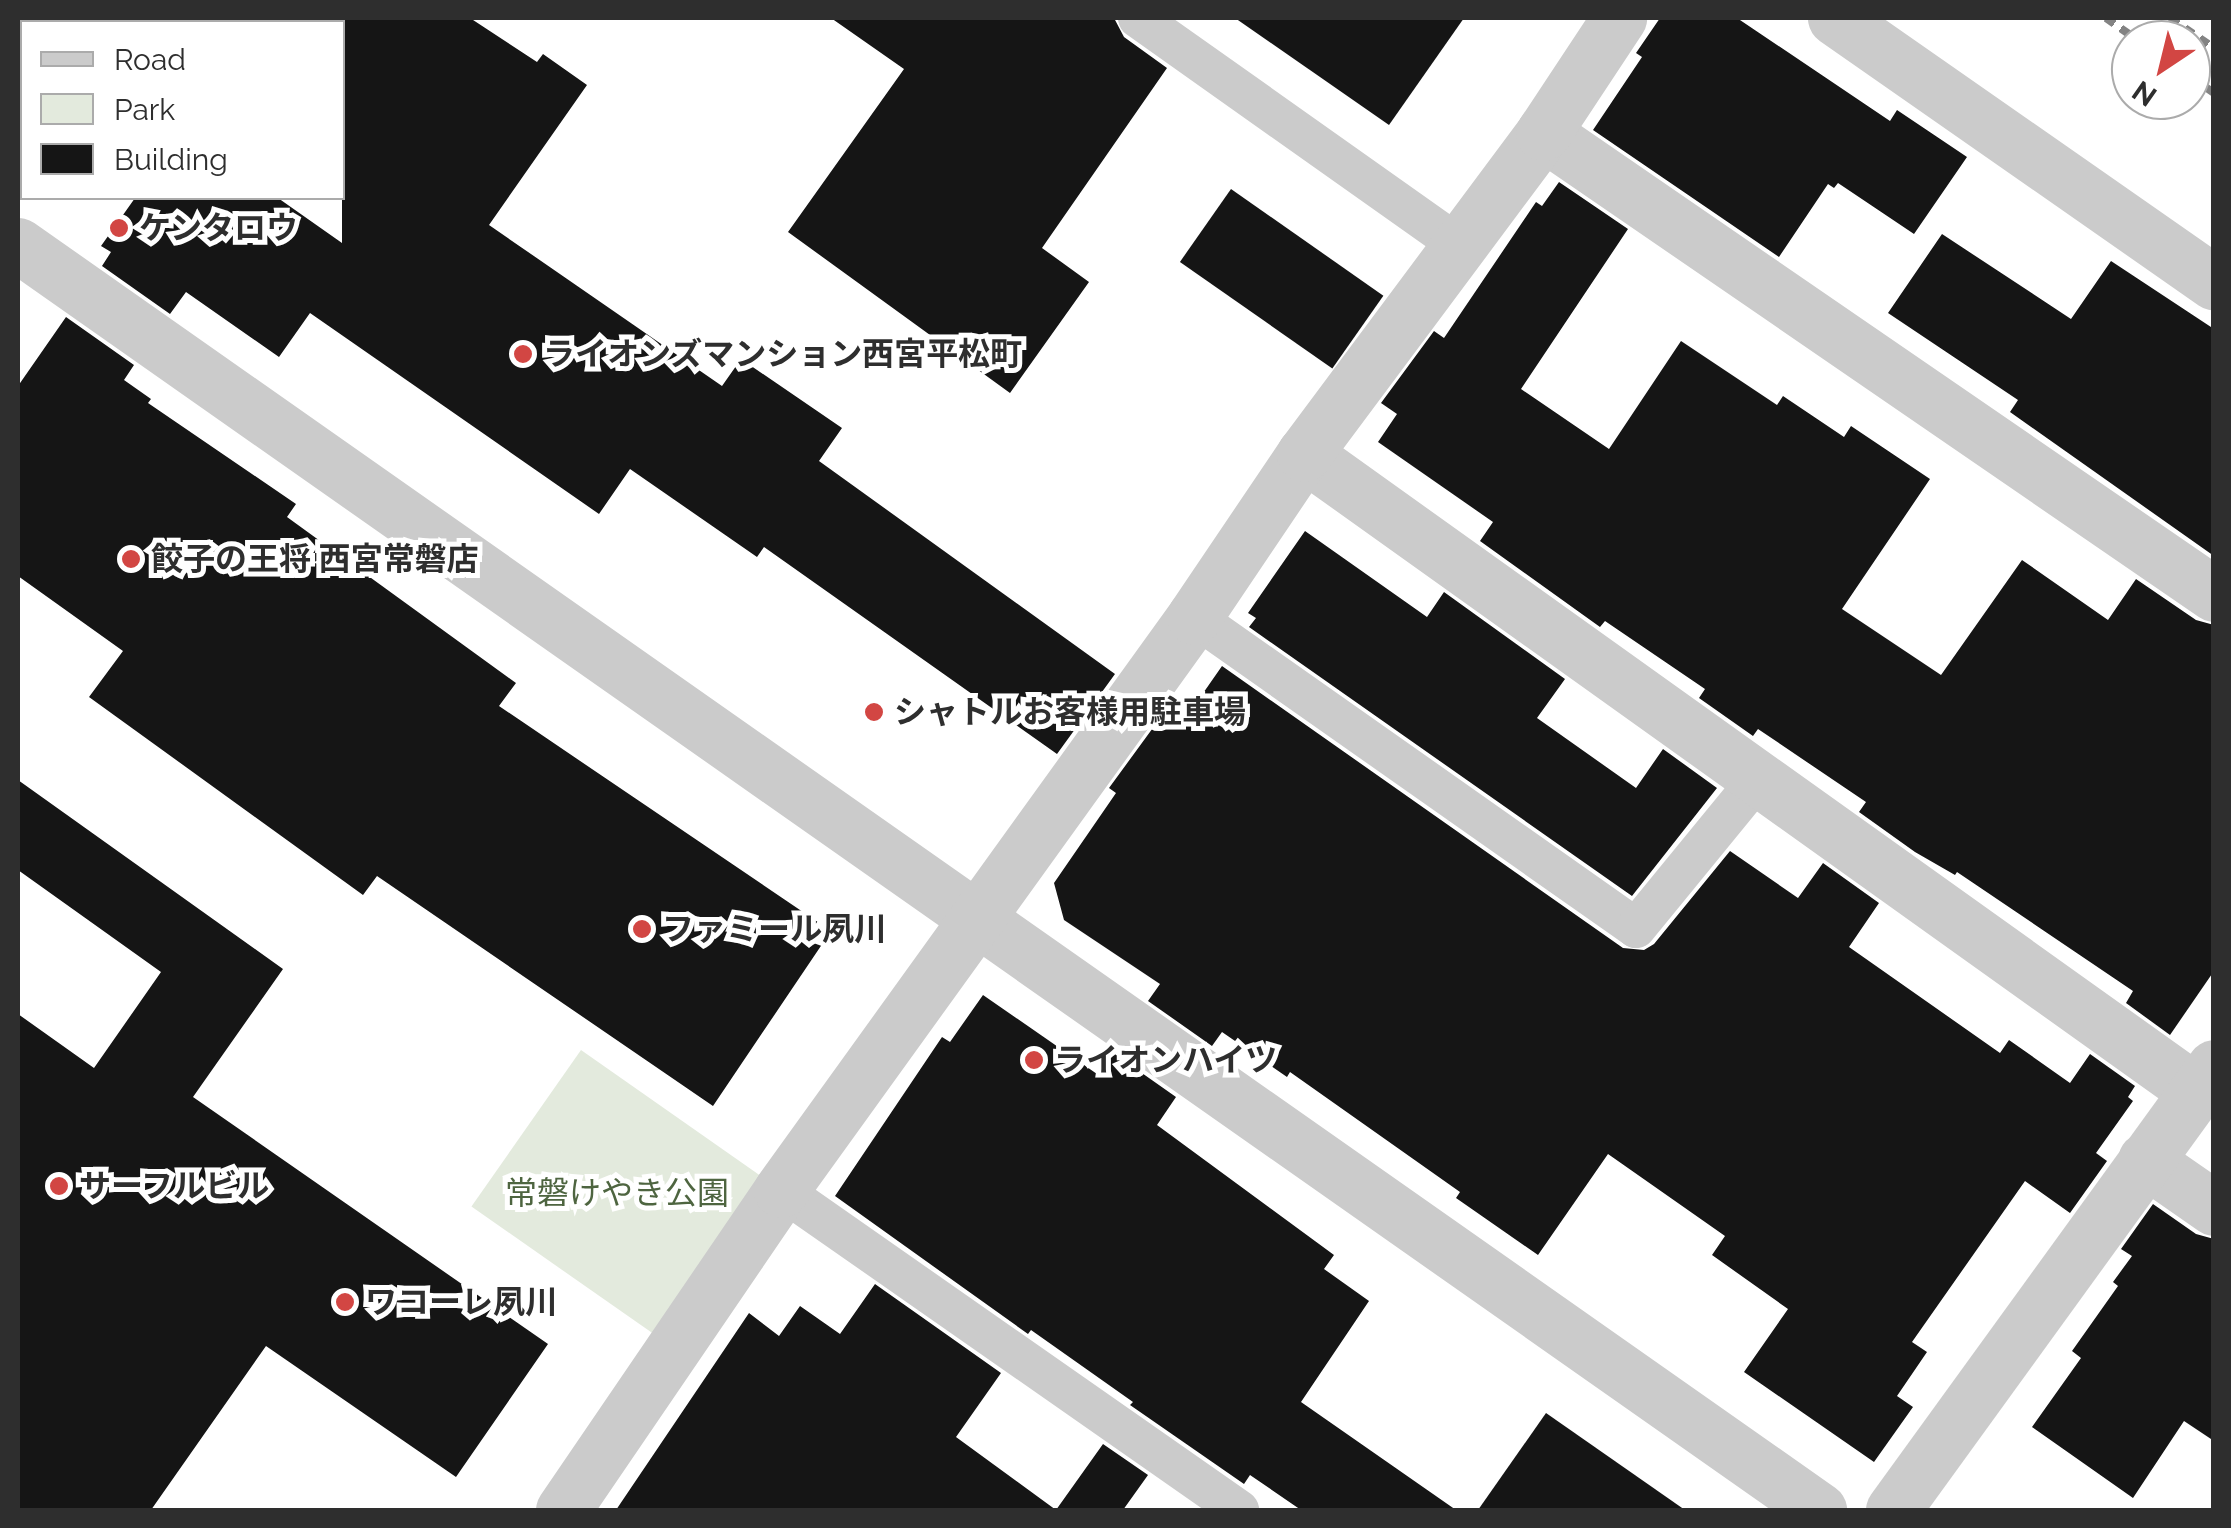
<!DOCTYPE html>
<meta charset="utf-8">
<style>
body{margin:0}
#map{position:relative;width:2231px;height:1528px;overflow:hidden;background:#fff;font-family:Raleway,"Noto Sans JP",sans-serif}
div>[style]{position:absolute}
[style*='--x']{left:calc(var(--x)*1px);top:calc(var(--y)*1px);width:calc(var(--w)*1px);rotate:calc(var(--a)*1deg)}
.green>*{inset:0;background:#e3eadd;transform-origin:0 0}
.building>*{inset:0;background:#151515;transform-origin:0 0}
.lane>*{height:40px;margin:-20px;padding:0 20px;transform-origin:20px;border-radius:20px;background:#cbcbcb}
.street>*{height:55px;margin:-27.5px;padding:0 27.5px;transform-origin:27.5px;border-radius:27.5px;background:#cbcbcb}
.highway>*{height:55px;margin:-27.5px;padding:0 27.5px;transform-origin:27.5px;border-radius:27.5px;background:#959595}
.rail>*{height:8px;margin-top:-4px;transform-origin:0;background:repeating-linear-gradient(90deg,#838383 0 10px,transparent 0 18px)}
.dots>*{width:28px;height:28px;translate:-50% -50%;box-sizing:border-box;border:5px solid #fff;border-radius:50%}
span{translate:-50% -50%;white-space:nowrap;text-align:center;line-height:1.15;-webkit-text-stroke:10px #fff;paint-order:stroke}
.poi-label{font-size:32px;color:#2e2e2e;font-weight:700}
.left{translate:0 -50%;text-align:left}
.park-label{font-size:32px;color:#4e6540}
.frame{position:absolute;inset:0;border:20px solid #2e2e2e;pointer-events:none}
.legend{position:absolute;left:20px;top:20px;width:325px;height:180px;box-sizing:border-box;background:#fff;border:2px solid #ababab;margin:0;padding:12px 18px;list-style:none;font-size:30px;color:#2e2e2e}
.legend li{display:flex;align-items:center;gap:20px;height:50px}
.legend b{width:50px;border:2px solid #ababab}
.north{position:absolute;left:2111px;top:20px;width:100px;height:100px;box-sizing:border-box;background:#fff;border:2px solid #ababab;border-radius:50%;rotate:215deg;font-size:28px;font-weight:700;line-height:40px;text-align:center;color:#2e2e2e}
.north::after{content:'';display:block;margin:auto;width:35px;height:45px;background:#d24643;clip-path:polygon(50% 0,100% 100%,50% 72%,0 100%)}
</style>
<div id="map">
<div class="green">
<i style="left:581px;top:1050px;width:223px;height:191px;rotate:35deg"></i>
</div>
<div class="building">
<i style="clip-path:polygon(342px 18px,470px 18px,537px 62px,543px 54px,587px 85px,489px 225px,722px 386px,741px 359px,842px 428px,819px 461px,1115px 674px,1057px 754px,764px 547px,757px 557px,630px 469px,599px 514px,310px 313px,279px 357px,186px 292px,170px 314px,102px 266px,111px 252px,101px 246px,135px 198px,278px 198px,342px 243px)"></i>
<i style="clip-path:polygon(831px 18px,1114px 18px,1124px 37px,1167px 68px,1042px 248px,1089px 282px,1010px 393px,788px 232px,904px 69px)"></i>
<i style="clip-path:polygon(1235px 18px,1464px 18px,1389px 125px)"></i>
<i style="clip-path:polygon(1660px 18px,1737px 18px,1890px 121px,1897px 110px,1967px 157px,1914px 234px,1838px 183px,1834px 188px,1828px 184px,1779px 257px,1593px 130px,1642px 57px,1636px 53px)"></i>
<i style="clip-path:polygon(1559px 182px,1628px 229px,1521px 389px,1609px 449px,1681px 341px,1777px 405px,1783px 396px,1844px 437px,1851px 426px,1930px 479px,1842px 609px,1941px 675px,2022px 560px,2108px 620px,2136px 579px,2196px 620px,2214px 625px,2214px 971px,2170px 1035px,2126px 1003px,2133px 991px,1957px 872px,1955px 875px,1915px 852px,1859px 812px,1866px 802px,1758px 729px,1753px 736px,1699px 698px,1705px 689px,1605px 621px,1600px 627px,1480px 541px,1493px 522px,1378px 442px,1397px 414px,1381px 403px,1434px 331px,1444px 338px,1536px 202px,1542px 206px)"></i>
<i style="left:1231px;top:189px;width:186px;height:89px;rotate:35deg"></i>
<i style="clip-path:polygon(1942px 234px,2071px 319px,2111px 261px,2214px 329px,2214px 556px,2010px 412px,2018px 400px,1888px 313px)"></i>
<i style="clip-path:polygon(66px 317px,134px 365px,124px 380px,151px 399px,148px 403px,296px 504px,287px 517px,516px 683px,499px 706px,831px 931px,713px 1106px,377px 876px,363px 895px,89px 697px,123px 651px,18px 576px,18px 386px)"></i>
<i style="clip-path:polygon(1305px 531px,1427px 617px,1444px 592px,1565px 679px,1537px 718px,1636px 788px,1663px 749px,1717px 788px,1632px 896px,1249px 627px,1256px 618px,1248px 613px)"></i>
<i style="clip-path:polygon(1222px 666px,1623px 948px,1644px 950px,1654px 944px,1730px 851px,1798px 898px,1823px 863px,1879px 903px,1849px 947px,2000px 1053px,2009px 1040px,2070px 1083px,2090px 1054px,2135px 1086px,2128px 1097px,2133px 1101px,2096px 1153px,2107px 1161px,2070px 1213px,2025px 1181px,1912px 1342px,1927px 1352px,1897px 1396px,1913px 1407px,1874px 1462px,1744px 1372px,1788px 1309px,1712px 1255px,1725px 1236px,1608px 1154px,1538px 1255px,1456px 1198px,1460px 1192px,1290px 1072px,1287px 1077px,1222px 1032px,1212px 1046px,1148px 1001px,1160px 984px,1064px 920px,1054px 883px,1116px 793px,1109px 788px,1166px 710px,1183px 722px)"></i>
<i style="clip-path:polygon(18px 780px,283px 969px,193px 1097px,548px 1344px,456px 1477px,266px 1346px,151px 1510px,18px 1510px,18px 1014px,94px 1068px,161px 972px,18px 870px)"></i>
<i style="clip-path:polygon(983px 995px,1097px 1074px,1112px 1052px,1176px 1097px,1157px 1125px,1334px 1255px,1324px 1269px,1369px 1301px,1301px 1402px,1456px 1510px,1301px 1510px,1250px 1475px,1244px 1484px,1130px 1405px,1133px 1402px,1031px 1330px,1028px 1334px,835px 1196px,942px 1037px,950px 1042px)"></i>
<i style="clip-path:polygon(2153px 1204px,2196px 1234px,2214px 1239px,2214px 1441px,2184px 1421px,2133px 1498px,2032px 1427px,2081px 1358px,2072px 1351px,2118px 1286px,2113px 1282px,2132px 1256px,2121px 1249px)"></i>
<i style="clip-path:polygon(875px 1284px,1001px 1373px,956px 1437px,1056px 1510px,1103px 1444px,1148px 1475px,1123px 1510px,616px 1510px,749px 1313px,779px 1336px,800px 1306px,840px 1334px)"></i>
<i style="clip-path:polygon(1546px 1413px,1685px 1510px,1478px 1510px)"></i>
</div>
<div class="lane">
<i style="--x:1138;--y:18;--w:393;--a:35.3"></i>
<i style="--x:1194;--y:617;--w:540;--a:35.13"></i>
<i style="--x:1636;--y:928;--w:193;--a:-50.7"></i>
<i style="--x:781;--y:1190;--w:559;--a:34.94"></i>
</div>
<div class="street">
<i style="--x:1835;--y:18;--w:462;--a:34.9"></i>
<i style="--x:1543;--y:133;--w:814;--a:34.49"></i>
<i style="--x:18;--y:245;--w:2201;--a:35.08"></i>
<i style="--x:1304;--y:454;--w:1097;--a:35.54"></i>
<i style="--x:2145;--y:1160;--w:84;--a:34.8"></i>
<i style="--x:563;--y:1510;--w:387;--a:-55.7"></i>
<i style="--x:781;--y:1190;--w:706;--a:-54.22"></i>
<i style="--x:1194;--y:617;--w:197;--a:-56"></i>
<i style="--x:1304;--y:454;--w:400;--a:-53.3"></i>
<i style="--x:1543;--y:133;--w:138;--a:-56.5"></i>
<i style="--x:1893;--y:1510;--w:547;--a:-54.07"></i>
</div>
<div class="highway">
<i style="--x:69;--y:22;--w:5;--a:-53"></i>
<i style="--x:18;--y:106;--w:9;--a:-63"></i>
</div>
<div class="rail">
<i style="--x:2106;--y:18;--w:39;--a:35"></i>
<i style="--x:2170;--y:18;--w:53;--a:34.3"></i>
<i style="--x:2191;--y:77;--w:28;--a:35"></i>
</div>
<div class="dots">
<i style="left:119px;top:228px;background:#d24643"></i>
<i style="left:523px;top:354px;background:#d24643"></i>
<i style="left:131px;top:559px;background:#d24643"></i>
<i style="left:874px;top:712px;background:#d24643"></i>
<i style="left:642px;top:929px;background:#d24643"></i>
<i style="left:1034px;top:1060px;background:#d24643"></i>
<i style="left:59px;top:1186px;background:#d24643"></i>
<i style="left:345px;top:1302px;background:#d24643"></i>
</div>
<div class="poi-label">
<span class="left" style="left:139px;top:228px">ケンタロウ</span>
<span class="left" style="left:543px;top:354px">ライオンズマンション西宮平松町</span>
<span class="left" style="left:151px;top:559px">餃子の王将 西宮常磐店</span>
<span class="left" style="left:894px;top:712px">シャトルお客様用駐車場</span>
<span class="left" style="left:662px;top:929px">ファミール夙川</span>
<span class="left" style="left:1054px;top:1060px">ライオンハイツ</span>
<span class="left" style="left:79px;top:1186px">サーフルビル</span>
<span class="left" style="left:365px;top:1302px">ワコーレ夙川</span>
</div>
<div class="park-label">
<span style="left:617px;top:1193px">常磐けやき公園</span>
</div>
<div class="frame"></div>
<ul class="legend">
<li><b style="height:12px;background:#cbcbcb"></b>Road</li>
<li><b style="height:28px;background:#e3eadd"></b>Park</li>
<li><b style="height:28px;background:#151515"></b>Building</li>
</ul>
<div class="north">N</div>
</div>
